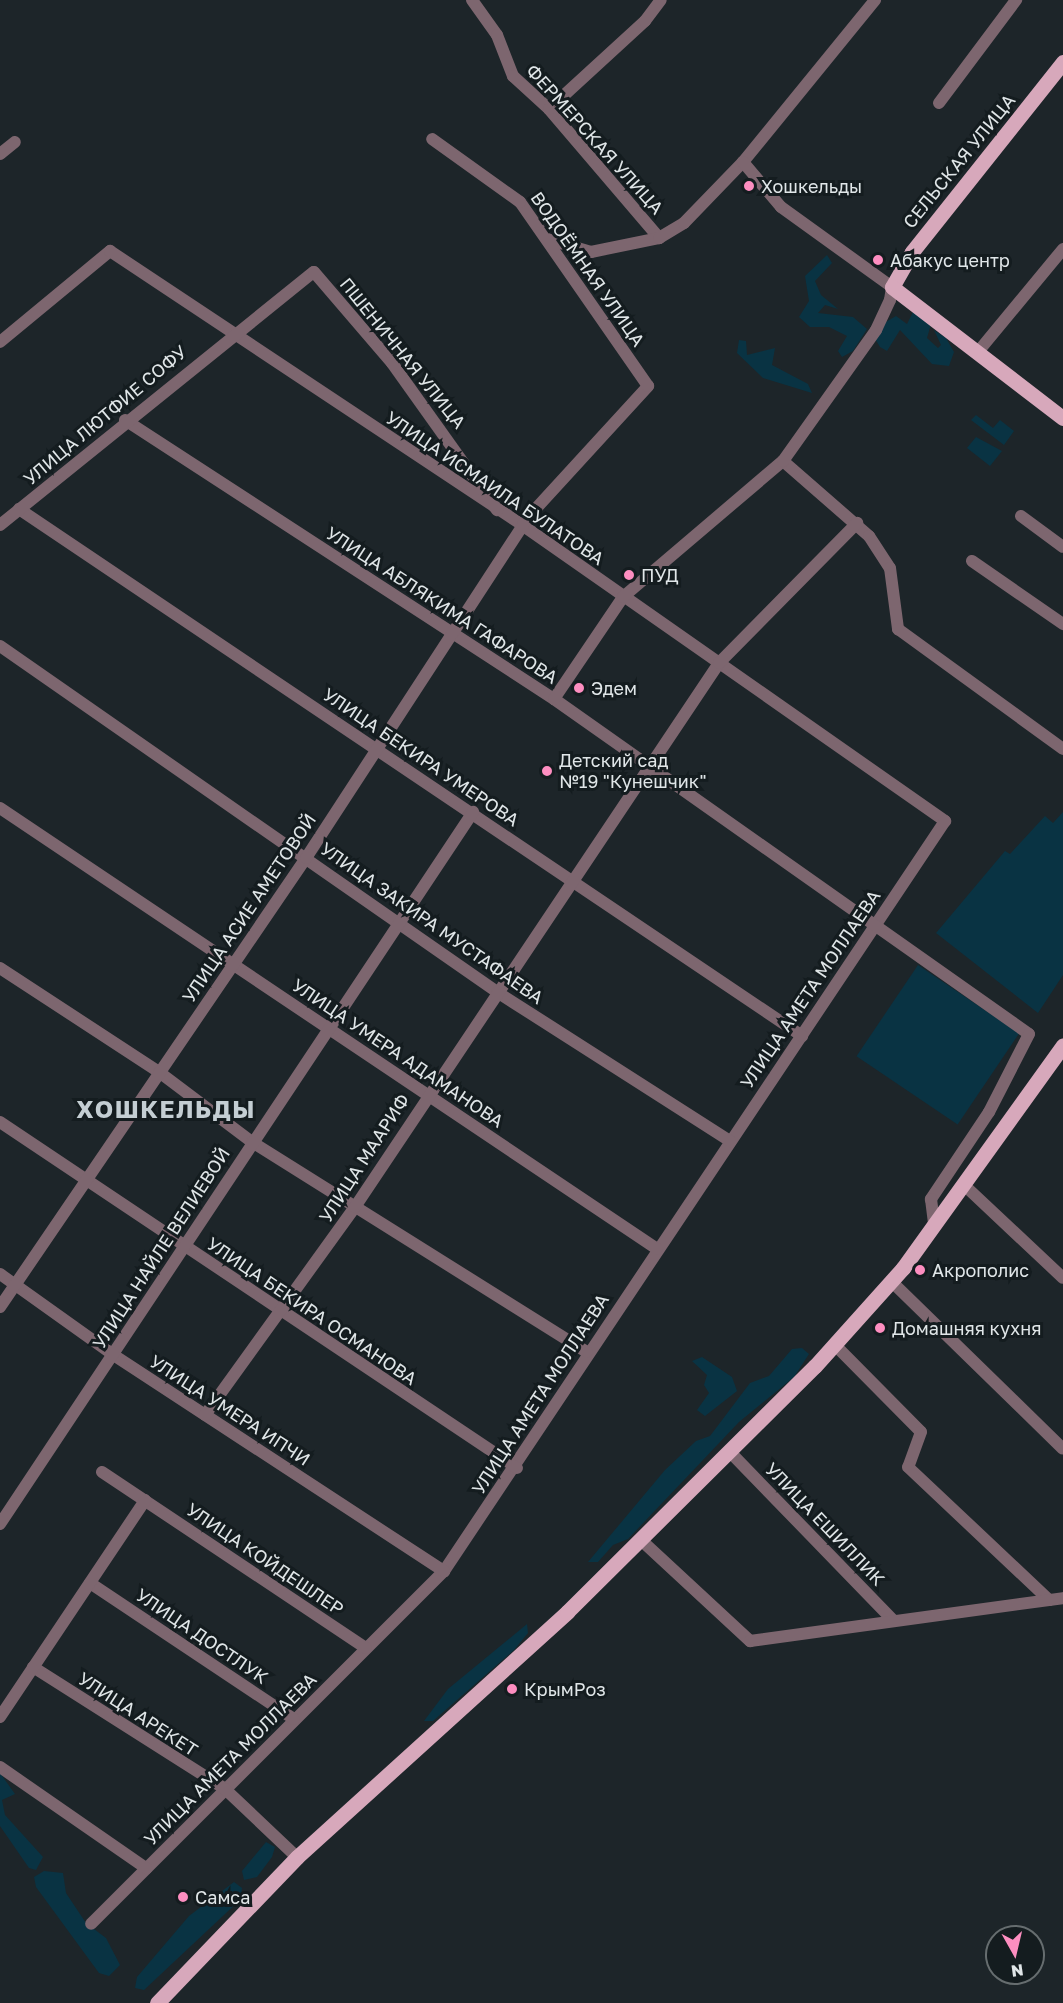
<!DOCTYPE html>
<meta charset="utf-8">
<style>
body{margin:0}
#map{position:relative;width:1063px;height:2003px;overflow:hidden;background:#1d2529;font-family:"Golos Text",sans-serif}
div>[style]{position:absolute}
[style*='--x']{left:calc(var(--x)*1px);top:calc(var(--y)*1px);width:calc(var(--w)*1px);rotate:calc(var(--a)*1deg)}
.green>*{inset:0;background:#093343;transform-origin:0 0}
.minor>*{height:12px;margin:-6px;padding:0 6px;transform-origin:6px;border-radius:6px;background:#7d666f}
.major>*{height:15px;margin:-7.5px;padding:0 7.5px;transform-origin:7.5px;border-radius:7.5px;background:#d7a8bb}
.dots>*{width:16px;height:16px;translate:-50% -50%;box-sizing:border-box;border:3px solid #141c1f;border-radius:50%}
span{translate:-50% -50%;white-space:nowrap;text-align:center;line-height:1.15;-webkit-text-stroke:6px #141c1f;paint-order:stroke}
.street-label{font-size:18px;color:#e0e6e8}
.poi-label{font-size:18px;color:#e0e6e8}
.left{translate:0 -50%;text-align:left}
.district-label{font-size:24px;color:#c4ced3;font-weight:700;letter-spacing:1.5px}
.north{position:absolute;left:985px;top:1925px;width:60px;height:60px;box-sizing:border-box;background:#141c1f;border:2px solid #666d6f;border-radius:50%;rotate:172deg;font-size:16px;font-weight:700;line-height:24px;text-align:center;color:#e0e6e8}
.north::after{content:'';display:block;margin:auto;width:21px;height:27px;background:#fd8ec0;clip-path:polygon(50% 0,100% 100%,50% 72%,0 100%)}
</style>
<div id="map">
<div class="green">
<i style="clip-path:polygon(827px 255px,832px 263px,815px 281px,821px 295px,838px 309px,825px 305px,818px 313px,853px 317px,867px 329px,853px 351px,842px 357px,838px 351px,847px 336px,829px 327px,810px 327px,799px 317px,809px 301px,805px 276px)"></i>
<i style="clip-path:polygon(913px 312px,931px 324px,927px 338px,938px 348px,941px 345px,934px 330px,946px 338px,954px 352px,949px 366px,932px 364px,900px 330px,887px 351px,880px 347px,874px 337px,884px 323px,896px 316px,907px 324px)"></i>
<i style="clip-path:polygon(739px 340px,746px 341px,747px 355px,775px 348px,772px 365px,808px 384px,812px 393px,763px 378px,737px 353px)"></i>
<i style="clip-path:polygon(976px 415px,993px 428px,1000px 420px,1014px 431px,1004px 445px,971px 420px)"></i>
<i style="clip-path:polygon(976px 437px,1002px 451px,990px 466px,967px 448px)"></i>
<i style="clip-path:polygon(1063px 812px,1063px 975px,1038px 1013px,936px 933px,1005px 851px,1010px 854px,1045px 816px,1053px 823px)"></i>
<i style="left:918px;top:965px;width:122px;height:110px;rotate:34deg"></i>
<i style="clip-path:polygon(792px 1349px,802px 1348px,809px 1354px,794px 1377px,739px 1422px,628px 1539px,613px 1545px,598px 1562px,588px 1562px,665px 1470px,696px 1441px,710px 1436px,750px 1383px,769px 1376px)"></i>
<i style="clip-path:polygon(702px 1357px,732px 1377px,737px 1391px,705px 1416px,697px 1410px,709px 1393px,704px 1385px,707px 1375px,692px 1361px)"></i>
<i style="clip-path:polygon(527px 1624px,528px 1633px,514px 1650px,433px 1721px,424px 1721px,448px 1689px)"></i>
<i style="clip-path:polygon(0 1773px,15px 1794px,2px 1800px,5px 1815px,43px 1857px,36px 1870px,29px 1868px,0 1826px)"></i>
<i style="clip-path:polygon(266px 1842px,275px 1847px,272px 1857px,257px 1877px,244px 1880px,242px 1871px)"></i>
<i style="clip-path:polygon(44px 1871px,63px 1873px,66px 1893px,86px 1923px,106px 1938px,120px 1965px,109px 1976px,99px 1973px,36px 1887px,34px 1877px)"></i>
<i style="clip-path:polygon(234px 1882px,242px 1888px,241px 1899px,144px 1990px,135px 1988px,137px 1977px,189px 1916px)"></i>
</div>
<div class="minor">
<i style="--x:472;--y:0;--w:43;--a:54.5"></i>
<i style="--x:497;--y:35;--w:44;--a:68.7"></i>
<i style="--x:513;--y:76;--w:49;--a:42.5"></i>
<i style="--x:549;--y:109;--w:170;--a:49.5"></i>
<i style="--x:939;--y:103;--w:129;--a:-53.2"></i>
<i style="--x:549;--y:109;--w:130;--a:-42.5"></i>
<i style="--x:645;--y:21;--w:26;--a:-53"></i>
<i style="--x:0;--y:154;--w:19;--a:-39"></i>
<i style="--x:547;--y:239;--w:46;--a:16.5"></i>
<i style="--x:591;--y:252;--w:69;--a:-11.6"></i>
<i style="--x:659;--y:238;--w:29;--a:-31"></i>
<i style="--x:684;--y:223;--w:85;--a:-46"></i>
<i style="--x:743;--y:162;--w:209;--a:-50.8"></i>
<i style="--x:0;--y:342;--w:143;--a:-39.6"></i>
<i style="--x:110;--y:251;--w:498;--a:33.6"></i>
<i style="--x:525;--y:527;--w:513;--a:34.99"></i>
<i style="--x:945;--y:821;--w:902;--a:123.74"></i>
<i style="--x:444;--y:1571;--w:499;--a:135"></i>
<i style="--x:977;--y:353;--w:135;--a:-50.4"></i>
<i style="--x:125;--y:420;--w:512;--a:33.04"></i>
<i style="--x:554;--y:699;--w:581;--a:35.19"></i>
<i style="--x:1029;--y:1034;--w:88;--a:117.1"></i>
<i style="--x:989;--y:1112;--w:105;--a:123.7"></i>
<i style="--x:931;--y:1199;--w:24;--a:83"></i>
<i style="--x:783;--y:461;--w:114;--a:41.1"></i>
<i style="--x:869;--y:536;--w:38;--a:57"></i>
<i style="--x:890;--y:568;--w:62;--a:82.5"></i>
<i style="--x:898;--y:629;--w:204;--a:36"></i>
<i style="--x:19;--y:509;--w:944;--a:33.94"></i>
<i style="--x:1021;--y:516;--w:52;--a:36.4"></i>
<i style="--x:0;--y:525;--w:403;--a:-38.9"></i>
<i style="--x:314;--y:272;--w:120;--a:49.4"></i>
<i style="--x:392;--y:363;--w:181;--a:54.5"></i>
<i style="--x:972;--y:561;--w:111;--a:34.7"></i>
<i style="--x:0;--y:646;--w:606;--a:34.84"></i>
<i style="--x:497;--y:992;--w:277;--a:32.6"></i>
<i style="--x:554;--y:699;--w:123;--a:-55.9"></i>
<i style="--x:623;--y:597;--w:210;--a:-40.4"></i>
<i style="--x:783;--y:461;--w:161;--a:-54.6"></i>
<i style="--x:876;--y:330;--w:33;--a:-65"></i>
<i style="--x:890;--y:300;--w:13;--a:-81"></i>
<i style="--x:892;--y:287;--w:137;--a:-144.2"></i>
<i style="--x:781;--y:207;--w:59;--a:-130.2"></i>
<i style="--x:0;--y:808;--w:791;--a:33.87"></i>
<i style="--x:0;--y:968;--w:190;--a:33.2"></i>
<i style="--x:159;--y:1072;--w:116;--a:37"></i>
<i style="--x:252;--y:1142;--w:395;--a:32.1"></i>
<i style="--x:0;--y:1122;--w:622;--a:33.79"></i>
<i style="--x:963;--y:1184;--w:137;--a:43.2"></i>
<i style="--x:0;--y:1274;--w:138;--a:35.5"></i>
<i style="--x:112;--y:1354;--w:397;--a:33.2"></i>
<i style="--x:891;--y:1281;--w:240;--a:44.3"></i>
<i style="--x:0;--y:1307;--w:543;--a:-55.73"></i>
<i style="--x:306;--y:858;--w:410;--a:-56.9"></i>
<i style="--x:530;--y:515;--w:175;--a:-47.5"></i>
<i style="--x:648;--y:386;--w:224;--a:-124.8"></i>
<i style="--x:520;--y:202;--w:108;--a:-144.4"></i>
<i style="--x:835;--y:1345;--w:122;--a:45.3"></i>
<i style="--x:921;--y:1432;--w:37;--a:110"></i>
<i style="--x:908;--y:1467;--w:194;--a:43.3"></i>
<i style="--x:205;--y:1415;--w:256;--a:-54.2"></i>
<i style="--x:355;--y:1207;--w:655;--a:-56.21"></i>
<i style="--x:719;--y:663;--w:197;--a:-45.4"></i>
<i style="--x:730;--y:1452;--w:235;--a:45.9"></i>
<i style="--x:102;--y:1472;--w:317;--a:33.7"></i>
<i style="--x:0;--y:1524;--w:855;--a:-56.4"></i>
<i style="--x:641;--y:1540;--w:149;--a:42.8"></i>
<i style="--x:750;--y:1641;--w:316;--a:-7.8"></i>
<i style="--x:90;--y:1583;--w:245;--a:33.7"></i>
<i style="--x:33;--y:1667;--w:227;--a:32.4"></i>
<i style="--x:225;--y:1789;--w:99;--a:43.4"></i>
<i style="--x:0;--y:1717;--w:261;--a:-56.2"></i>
<i style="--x:0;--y:1767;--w:178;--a:34.7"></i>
</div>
<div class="major">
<i style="--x:1063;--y:62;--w:243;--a:128.5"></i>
<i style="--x:912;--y:252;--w:40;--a:119.7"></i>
<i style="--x:892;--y:287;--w:215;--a:37.5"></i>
<i style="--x:157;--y:2003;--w:202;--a:-46.2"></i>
<i style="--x:297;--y:1857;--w:365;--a:-42.2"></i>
<i style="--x:567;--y:1612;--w:349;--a:-44.8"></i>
<i style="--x:815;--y:1366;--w:132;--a:-48.1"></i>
<i style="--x:903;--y:1268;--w:274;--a:-54.3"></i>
</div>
<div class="dots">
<i style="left:749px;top:186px;background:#fd8ec0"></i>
<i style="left:878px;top:260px;background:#fd8ec0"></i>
<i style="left:629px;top:575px;background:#fd8ec0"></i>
<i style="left:579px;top:688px;background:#fd8ec0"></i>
<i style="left:547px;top:771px;background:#fd8ec0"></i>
<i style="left:920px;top:1270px;background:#fd8ec0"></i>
<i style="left:880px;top:1328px;background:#fd8ec0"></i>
<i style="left:512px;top:1689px;background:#fd8ec0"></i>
<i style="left:183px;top:1897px;background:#fd8ec0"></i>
</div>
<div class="street-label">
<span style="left:595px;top:139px;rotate:48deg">ФЕРМЕРСКАЯ УЛИЦА</span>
<span style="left:959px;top:161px;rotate:-51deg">СЕЛЬСКАЯ УЛИЦА</span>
<span style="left:588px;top:269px;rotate:55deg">ВОДОЁМНАЯ УЛИЦА</span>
<span style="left:403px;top:353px;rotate:51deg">ПШЕНИЧНАЯ УЛИЦА</span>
<span style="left:105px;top:415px;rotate:-40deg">УЛИЦА ЛЮТФИЕ СОФУ</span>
<span style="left:495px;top:488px;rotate:34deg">УЛИЦА ИСМАИЛА БУЛАТОВА</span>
<span style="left:442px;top:605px;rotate:33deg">УЛИЦА АБЛЯКИМА ГАФАРОВА</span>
<span style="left:421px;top:757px;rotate:34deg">УЛИЦА БЕКИРА УМЕРОВА</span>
<span style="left:249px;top:908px;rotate:-56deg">УЛИЦА АСИЕ АМЕТОВОЙ</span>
<span style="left:432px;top:923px;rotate:35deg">УЛИЦА ЗАКИРА МУСТАФАЕВА</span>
<span style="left:810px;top:989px;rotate:-56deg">УЛИЦА АМЕТА МОЛЛАЕВА</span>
<span style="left:398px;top:1053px;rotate:34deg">УЛИЦА УМЕРА АДАМАНОВА</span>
<span style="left:364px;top:1158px;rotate:-57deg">УЛИЦА МААРИФ</span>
<span style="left:161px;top:1248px;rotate:-57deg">УЛИЦА НАЙЛЕ ВЕЛИЕВОЙ</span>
<span style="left:312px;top:1311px;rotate:34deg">УЛИЦА БЕКИРА ОСМАНОВА</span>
<span style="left:540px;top:1394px;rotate:-57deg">УЛИЦА АМЕТА МОЛЛАЕВА</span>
<span style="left:230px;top:1410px;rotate:33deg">УЛИЦА УМЕРА ИПЧИ</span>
<span style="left:825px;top:1524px;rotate:46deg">УЛИЦА ЕШИЛЛИК</span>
<span style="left:265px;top:1559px;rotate:34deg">УЛИЦА КОЙДЕШЛЕР</span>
<span style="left:202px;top:1636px;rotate:34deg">УЛИЦА ДОСТЛУК</span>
<span style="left:138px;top:1714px;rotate:33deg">УЛИЦА АРЕКЕТ</span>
<span style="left:230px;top:1759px;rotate:-45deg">УЛИЦА АМЕТА МОЛЛАЕВА</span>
</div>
<div class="poi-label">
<span class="left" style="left:761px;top:186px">Хошкельды</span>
<span class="left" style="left:890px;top:260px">Абакус центр</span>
<span class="left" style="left:641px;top:575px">ПУД</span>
<span class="left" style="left:591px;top:688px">Эдем</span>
<span class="left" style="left:559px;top:771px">Детский сад<br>№19 "Кунешчик"</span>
<span class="left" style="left:932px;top:1270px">Акрополис</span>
<span class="left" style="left:892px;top:1328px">Домашняя кухня</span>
<span class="left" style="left:524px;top:1689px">КрымРоз</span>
<span class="left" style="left:195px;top:1897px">Самса</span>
</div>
<div class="district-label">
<span style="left:166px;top:1109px">ХОШКЕЛЬДЫ</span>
</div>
<div class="north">N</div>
</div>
